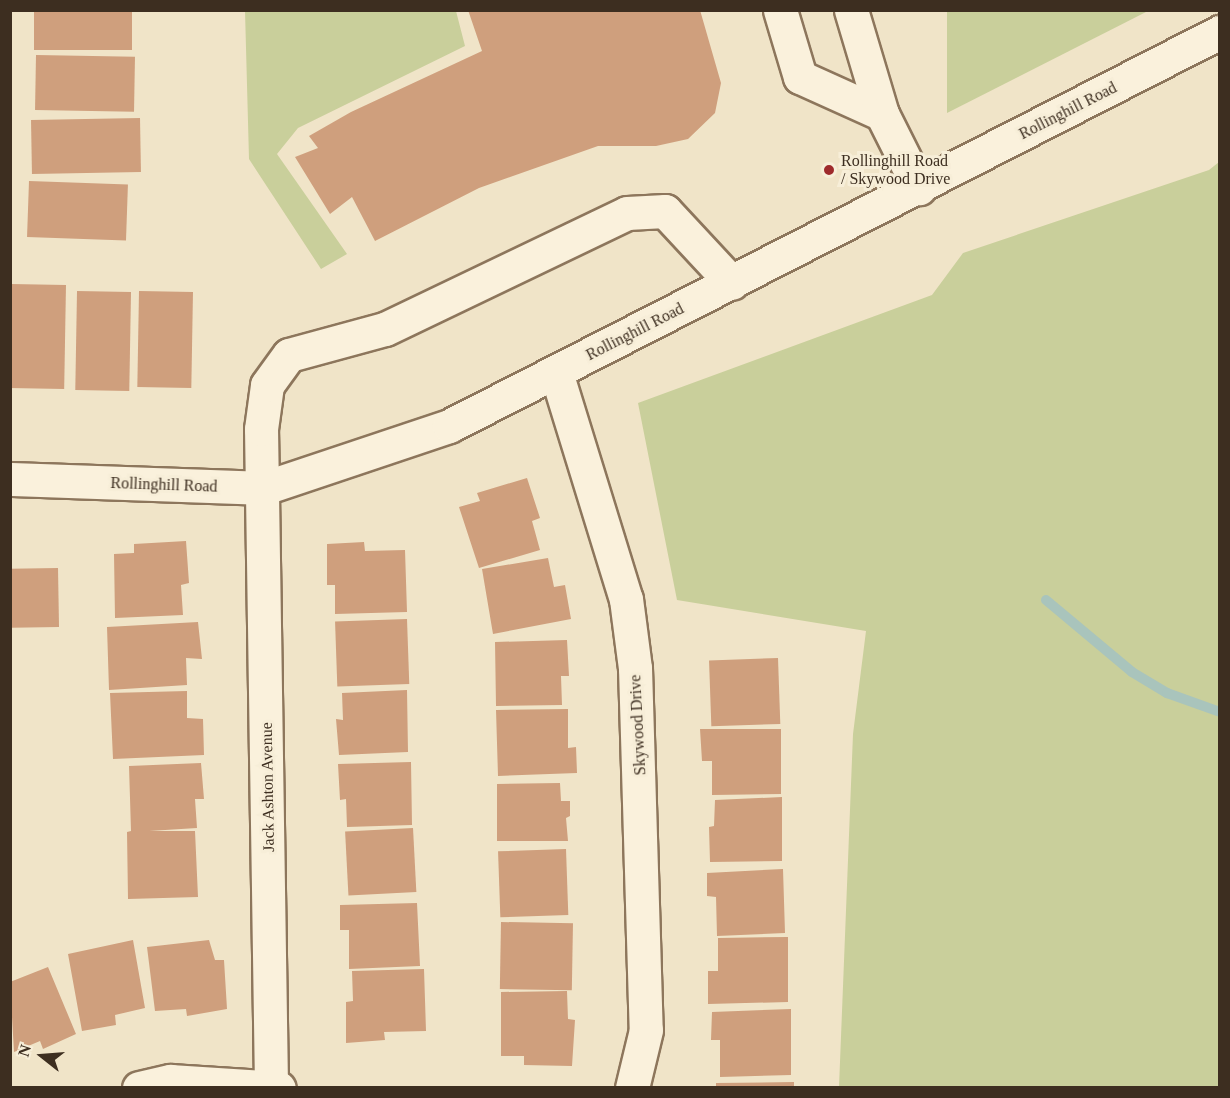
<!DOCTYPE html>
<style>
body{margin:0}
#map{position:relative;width:1230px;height:1098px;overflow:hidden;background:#f0e4c8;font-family:Georgia,serif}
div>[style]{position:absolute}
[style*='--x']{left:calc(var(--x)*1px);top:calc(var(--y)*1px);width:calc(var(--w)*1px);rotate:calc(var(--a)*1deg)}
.green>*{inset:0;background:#c9cf9b}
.stream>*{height:10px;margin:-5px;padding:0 5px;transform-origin:5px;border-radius:5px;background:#a9c4bc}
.building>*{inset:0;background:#cf9f7d;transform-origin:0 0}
.roads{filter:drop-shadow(2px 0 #8d765c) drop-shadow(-2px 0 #8d765c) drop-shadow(0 2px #8d765c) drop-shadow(0 -2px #8d765c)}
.minor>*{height:33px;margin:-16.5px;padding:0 16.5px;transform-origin:16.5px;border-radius:16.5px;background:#faf1dc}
.dots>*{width:16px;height:16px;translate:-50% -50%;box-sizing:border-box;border:3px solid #f7eed8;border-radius:50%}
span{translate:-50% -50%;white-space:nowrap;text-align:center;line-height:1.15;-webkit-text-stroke:6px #f7eed8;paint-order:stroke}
.street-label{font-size:16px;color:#3d2e20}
.poi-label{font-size:16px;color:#3d2e20}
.left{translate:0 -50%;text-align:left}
.frame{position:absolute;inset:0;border:12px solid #3d2e20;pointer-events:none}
.north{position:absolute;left:12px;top:1026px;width:60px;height:60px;-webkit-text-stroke:4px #f7eed8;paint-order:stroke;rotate:287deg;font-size:16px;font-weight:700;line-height:24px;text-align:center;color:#3d2e20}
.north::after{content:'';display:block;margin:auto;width:21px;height:27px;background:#3d2e20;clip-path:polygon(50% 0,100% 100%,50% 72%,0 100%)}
</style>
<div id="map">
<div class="green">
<i style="clip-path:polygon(245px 11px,456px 11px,465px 46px,298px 128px,277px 154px,347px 254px,321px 269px,249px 159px)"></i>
<i style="clip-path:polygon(947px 11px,947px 10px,1148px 11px,947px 113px)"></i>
<i style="clip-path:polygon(1219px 162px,1219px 1087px,839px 1087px,853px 734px,866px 631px,677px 600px,638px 403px,932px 295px,963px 253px,1209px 170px)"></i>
</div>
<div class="stream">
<i style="--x:1046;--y:600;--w:112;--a:39.9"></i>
<i style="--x:1132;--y:672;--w:41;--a:31"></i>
<i style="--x:1167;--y:693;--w:56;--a:19.7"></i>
</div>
<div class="building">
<i style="left:34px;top:10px;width:98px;height:40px"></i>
<i style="clip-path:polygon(468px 10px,700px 10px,721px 83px,715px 113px,688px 139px,656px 146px,598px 146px,479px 188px,375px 241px,352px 197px,330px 214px,295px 157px,318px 148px,309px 136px,351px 112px,482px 51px)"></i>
<i style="left:36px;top:55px;width:99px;height:55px;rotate:1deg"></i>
<i style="left:140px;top:118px;width:54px;height:109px;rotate:89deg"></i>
<i style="left:29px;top:181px;width:99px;height:56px;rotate:2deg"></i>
<i style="left:11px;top:284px;width:55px;height:104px;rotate:1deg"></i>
<i style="left:139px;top:291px;width:54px;height:96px;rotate:1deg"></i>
<i style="left:131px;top:292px;width:99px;height:54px;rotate:91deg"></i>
<i style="clip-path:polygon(527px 478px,540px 518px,532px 521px,540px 550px,479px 568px,459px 507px,480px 501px,477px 493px)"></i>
<i style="clip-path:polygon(186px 541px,189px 583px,181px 585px,183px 615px,115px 618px,114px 554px,134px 553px,134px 544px)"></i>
<i style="clip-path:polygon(364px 542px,365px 551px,405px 550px,407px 612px,335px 614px,335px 585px,327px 585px,327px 544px)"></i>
<i style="clip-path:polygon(548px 558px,554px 587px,565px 585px,571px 619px,493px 634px,482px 569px)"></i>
<i style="left:58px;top:568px;width:59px;height:48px;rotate:89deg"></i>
<i style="left:407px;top:619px;width:65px;height:72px;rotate:88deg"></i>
<i style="clip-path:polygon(198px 622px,202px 659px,186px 658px,187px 685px,109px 690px,107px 627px)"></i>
<i style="clip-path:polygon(567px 640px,569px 676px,561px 676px,562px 705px,496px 706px,495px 642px)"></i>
<i style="left:778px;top:658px;width:66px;height:69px;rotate:88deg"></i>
<i style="clip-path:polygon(407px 690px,408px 752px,339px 755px,336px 719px,343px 720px,342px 693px)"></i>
<i style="clip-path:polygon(187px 691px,187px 718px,203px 719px,204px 755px,113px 759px,110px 693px)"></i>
<i style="clip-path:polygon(568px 709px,568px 748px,576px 747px,577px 773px,498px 776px,496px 710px)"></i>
<i style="clip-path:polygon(700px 729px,781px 729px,781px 794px,712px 795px,712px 761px,702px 761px)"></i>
<i style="clip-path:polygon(411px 762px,412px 825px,347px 827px,346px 799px,340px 800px,338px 764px)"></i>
<i style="clip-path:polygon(201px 763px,204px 799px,195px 799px,197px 828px,149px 831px,195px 831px,198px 897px,128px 899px,127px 832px,131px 831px,129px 766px)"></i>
<i style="clip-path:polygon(560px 783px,561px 801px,570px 801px,570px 816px,566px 818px,568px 841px,497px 841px,497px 784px)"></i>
<i style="clip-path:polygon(782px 797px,782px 861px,710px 862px,709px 827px,714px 826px,715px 800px)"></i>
<i style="left:413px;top:828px;width:64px;height:68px;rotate:87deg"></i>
<i style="left:566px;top:849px;width:66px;height:68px;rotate:88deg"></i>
<i style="clip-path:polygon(783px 869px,785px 933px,717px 936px,716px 897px,707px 896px,707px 873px)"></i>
<i style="clip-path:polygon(417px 903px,420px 966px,349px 969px,349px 930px,340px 930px,340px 905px)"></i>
<i style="left:501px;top:922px;width:72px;height:67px;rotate:1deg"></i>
<i style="clip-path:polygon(788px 937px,788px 1002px,708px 1004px,708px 971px,718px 971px,718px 938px)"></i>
<i style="clip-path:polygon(133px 940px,145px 1008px,115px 1015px,116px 1025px,82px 1031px,68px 954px)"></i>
<i style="clip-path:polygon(209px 940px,215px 960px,224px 960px,227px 1009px,187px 1016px,186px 1009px,155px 1011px,147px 947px)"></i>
<i style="clip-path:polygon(48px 967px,76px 1034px,43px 1049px,40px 1041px,14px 1052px,10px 982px)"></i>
<i style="clip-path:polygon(424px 969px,426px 1031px,384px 1032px,385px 1040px,346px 1043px,346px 1002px,353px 1001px,352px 971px)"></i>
<i style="clip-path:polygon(567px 991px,568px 1019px,575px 1020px,572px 1066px,524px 1065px,524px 1056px,501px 1056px,501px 992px)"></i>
<i style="clip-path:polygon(791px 1009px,791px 1075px,720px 1077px,720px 1040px,711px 1040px,712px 1012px)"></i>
<i style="clip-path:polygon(794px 1082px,794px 1088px,716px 1088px,716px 1083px)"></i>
</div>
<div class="roads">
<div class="minor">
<i style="--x:780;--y:10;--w:70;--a:73.4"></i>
<i style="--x:800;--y:77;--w:90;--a:24.3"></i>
<i style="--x:851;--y:10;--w:109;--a:73.4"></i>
<i style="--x:882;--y:114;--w:83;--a:63.4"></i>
<i style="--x:556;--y:372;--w:238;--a:72.9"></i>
<i style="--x:626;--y:599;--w:70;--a:82.6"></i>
<i style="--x:635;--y:668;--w:362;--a:88.3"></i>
<i style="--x:646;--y:1030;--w:60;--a:103.6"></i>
<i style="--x:10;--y:479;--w:254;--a:2"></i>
<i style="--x:264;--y:488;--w:195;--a:-18.5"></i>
<i style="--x:449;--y:426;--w:866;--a:-27.07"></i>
<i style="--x:271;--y:1086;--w:657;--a:-90.87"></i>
<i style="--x:261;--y:429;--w:44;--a:-82.2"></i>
<i style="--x:267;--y:385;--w:37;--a:-54"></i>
<i style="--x:289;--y:355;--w:99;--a:-15.2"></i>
<i style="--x:385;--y:329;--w:268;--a:-25.6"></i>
<i style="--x:627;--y:213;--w:38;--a:-3"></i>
<i style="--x:665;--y:211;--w:98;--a:47.1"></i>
<i style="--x:139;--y:1088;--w:32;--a:-13"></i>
<i style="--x:170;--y:1081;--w:109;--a:3.7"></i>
</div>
</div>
<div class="dots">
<i style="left:829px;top:170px;background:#9e2a2b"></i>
</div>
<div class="street-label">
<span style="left:1068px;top:111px;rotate:-27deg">Rollinghill Road</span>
<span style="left:635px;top:332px;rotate:-27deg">Rollinghill Road</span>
<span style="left:164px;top:485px;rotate:2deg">Rollinghill Road</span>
<span style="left:638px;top:725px;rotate:-93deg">Skywood Drive</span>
<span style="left:268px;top:787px;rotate:-91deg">Jack Ashton Avenue</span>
</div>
<div class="poi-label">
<span class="left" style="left:841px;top:170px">Rollinghill Road<br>/ Skywood Drive</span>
</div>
<div class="frame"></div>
<div class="north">N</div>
</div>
